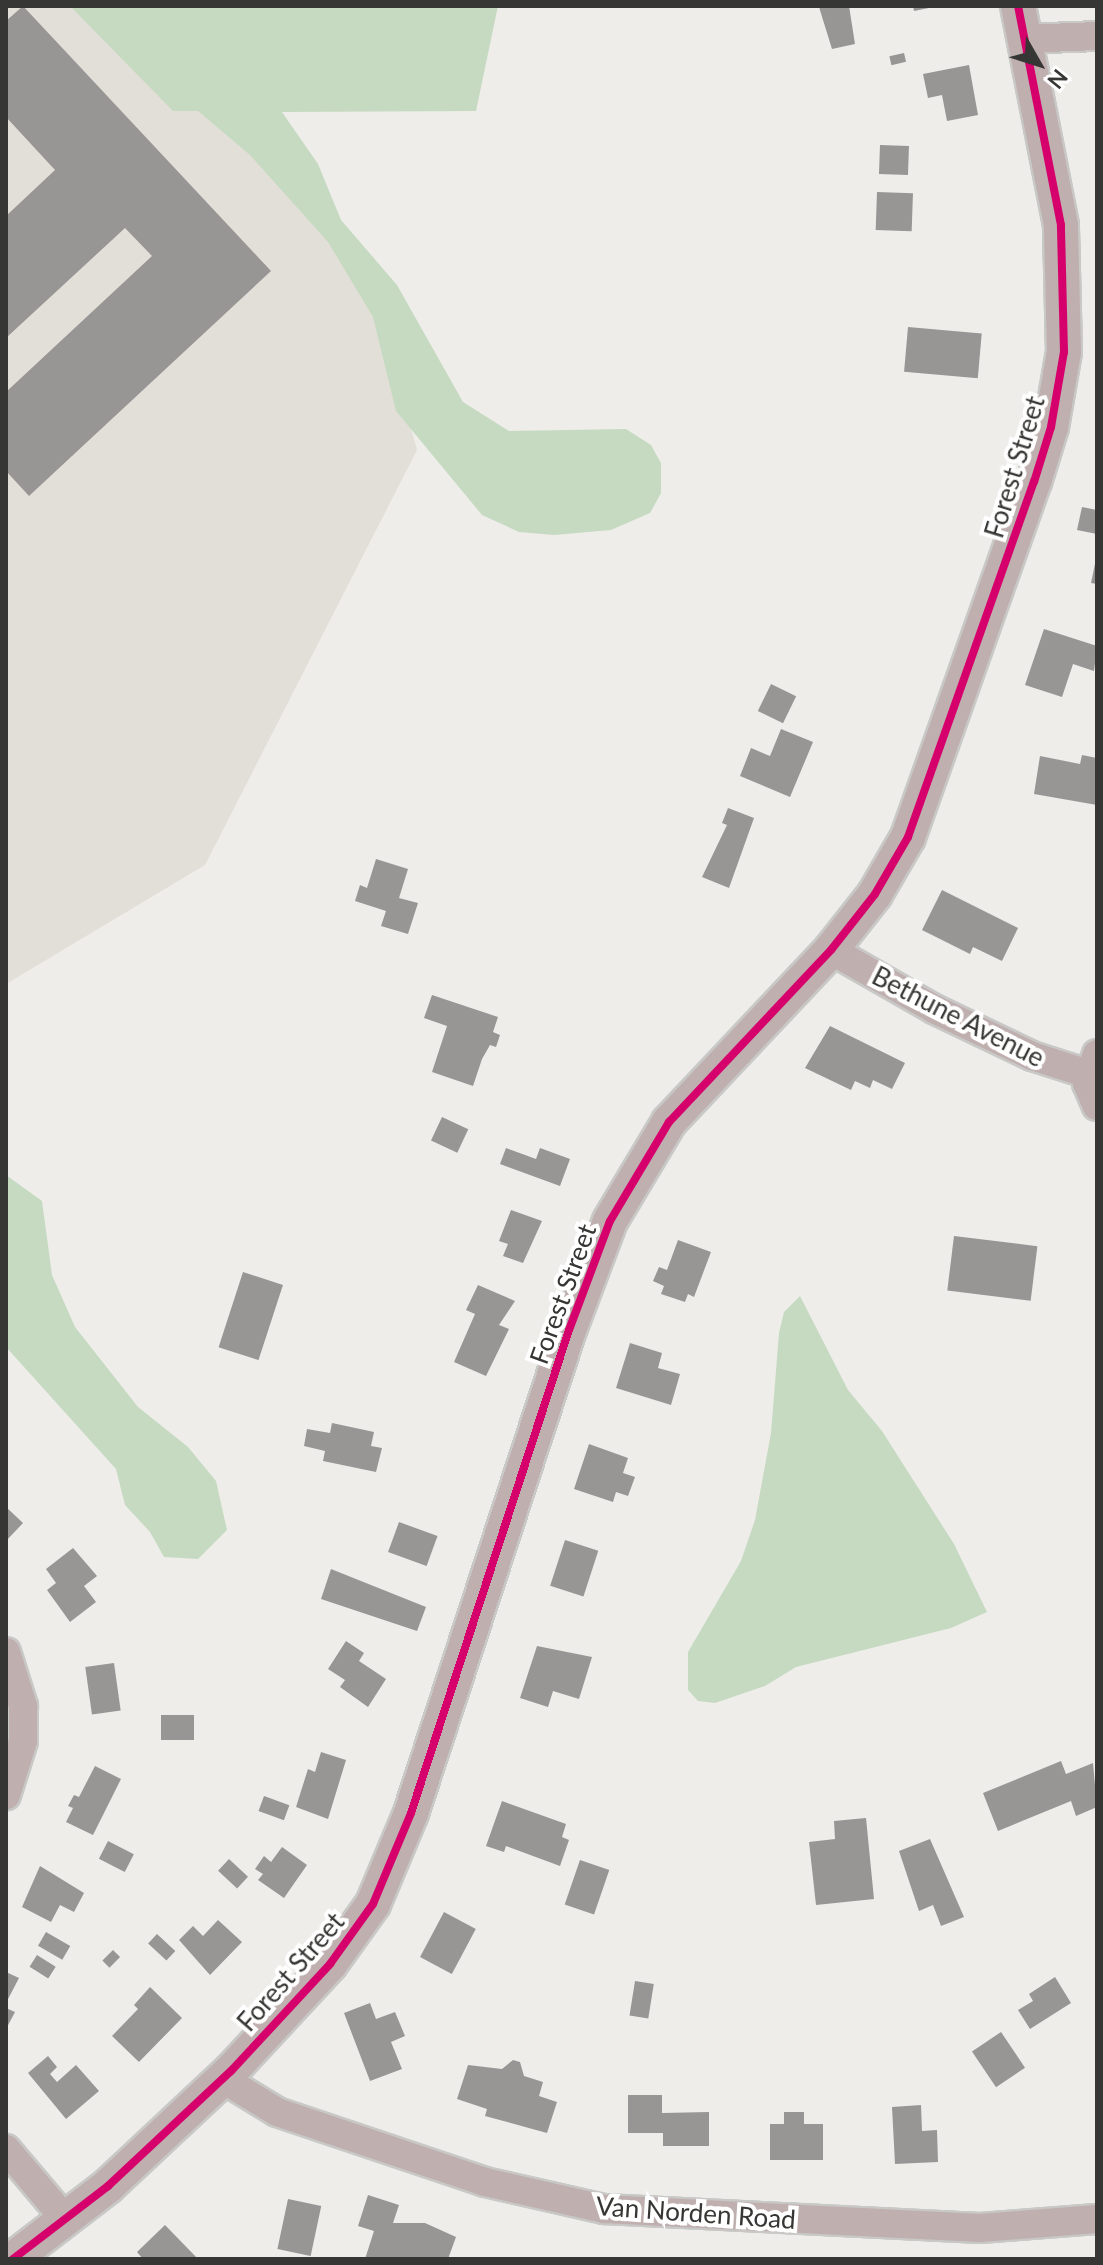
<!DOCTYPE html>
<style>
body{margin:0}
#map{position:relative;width:1103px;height:2265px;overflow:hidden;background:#eeedea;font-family:Lato,sans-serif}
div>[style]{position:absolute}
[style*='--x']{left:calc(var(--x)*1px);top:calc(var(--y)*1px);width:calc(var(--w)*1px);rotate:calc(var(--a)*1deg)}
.built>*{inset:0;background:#e1dfd7}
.green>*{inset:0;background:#c6dac1}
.building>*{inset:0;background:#979695;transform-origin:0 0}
.roads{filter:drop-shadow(2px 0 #c8c8c6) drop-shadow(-2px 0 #c8c8c6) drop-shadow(0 2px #c8c8c6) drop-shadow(0 -2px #c8c8c6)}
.minor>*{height:28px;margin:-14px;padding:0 14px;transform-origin:14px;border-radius:14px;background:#bfafae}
.tertiary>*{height:34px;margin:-17px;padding:0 17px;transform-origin:17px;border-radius:17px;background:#bfafae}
.cycleway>*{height:8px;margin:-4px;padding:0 4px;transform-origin:4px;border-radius:4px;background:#d6006c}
span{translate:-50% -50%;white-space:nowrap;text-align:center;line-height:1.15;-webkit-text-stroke:8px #fff;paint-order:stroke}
.street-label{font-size:26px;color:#363634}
.frame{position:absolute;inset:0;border:8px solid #363634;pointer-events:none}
.north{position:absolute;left:999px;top:24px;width:80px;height:80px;-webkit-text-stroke:6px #fff;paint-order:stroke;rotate:129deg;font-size:22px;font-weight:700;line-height:32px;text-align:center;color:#363634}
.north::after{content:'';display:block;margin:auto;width:28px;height:36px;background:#363634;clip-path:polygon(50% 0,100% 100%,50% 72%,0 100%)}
</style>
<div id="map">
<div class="built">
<i style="clip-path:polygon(6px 6px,125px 6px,363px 257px,417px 450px,205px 865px,6px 984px)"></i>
</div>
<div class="green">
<i style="clip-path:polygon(70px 6px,498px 6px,476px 111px,282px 112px,318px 164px,341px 220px,397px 285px,463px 402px,509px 431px,626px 429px,651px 445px,661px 463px,661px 493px,650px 513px,611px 530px,554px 535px,519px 532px,482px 515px,396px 411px,373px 317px,328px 242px,250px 155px,198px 111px,173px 111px)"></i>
<i style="clip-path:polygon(6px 1175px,42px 1201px,52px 1275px,75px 1327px,138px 1407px,188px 1447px,216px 1481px,227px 1530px,198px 1559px,164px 1557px,150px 1532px,125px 1505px,116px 1469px,6px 1347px)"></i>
<i style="clip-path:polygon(800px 1296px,848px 1390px,882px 1431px,954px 1544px,987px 1612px,951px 1628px,796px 1667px,765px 1686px,715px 1703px,698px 1701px,688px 1690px,688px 1652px,741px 1561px,755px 1520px,771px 1433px,779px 1333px,784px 1312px)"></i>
</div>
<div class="building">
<i style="clip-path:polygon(23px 6px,271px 271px,29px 496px,6px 471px,6px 392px,152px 256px,125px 228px,6px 338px,6px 216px,55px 170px,6px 117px,6px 21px)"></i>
<i style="clip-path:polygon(849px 6px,855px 44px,832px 49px,819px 7px)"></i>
<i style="clip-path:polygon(913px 6px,934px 6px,934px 7px,914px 11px)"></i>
<i style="left:904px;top:53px;width:9px;height:15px;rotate:77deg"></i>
<i style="clip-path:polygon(969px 65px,978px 115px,947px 121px,942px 95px,928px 98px,923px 74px)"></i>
<i style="left:880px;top:145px;width:29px;height:29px;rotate:2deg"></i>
<i style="left:877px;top:192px;width:36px;height:38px;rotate:2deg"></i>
<i style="left:908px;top:327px;width:74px;height:45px;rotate:5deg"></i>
<i style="clip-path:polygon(1082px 507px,1097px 510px,1097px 534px,1077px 530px)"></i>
<i style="clip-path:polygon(1096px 559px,1097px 559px,1097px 584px,1091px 583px)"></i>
<i style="clip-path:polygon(1044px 629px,1097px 646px,1094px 671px,1073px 664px,1062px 697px,1025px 685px)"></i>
<i style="left:771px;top:684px;width:28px;height:30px;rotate:26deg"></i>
<i style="clip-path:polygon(781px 729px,813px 742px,790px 797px,740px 776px,751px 748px,770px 756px)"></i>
<i style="clip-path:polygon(1082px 755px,1097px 758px,1097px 805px,1034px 794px,1040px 756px,1080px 764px)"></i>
<i style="clip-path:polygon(728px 808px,754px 818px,729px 888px,702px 877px,727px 825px,722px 823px)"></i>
<i style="clip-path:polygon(376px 859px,408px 869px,399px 898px,418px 903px,408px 934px,381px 926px,386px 911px,355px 901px,360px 885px,367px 888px)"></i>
<i style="clip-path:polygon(942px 890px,1018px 928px,1002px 961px,973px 947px,970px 954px,922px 930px)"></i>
<i style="clip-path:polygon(432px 995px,498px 1017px,493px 1032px,500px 1035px,496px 1047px,490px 1045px,482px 1059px,473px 1086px,432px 1072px,447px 1026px,424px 1018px)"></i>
<i style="clip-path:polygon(830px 1026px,905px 1063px,892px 1089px,873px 1080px,870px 1088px,855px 1081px,851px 1090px,805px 1068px)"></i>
<i style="left:442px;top:1117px;width:29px;height:26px;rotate:25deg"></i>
<i style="clip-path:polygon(506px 1148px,536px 1159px,540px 1148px,570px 1159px,560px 1186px,500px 1164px)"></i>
<i style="clip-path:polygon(511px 1210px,542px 1221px,523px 1263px,503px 1256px,508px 1244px,499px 1241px)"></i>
<i style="left:954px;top:1236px;width:84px;height:55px;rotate:7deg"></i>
<i style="clip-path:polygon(678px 1240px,711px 1252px,694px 1297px,688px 1294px,685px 1302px,661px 1294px,664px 1286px,653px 1281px,659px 1267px,667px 1270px)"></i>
<i style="left:243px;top:1272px;width:42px;height:79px;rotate:18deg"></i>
<i style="clip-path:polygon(478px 1285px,515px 1301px,499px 1325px,509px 1329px,486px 1376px,454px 1362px,475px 1314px,466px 1310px)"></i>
<i style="clip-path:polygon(630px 1343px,662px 1353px,658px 1368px,680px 1374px,671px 1405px,616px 1388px)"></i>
<i style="clip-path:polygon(332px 1423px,374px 1432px,371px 1446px,382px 1448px,376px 1472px,323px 1461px,325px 1451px,304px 1446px,307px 1429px,330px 1433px)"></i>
<i style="clip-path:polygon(589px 1444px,628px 1458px,623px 1473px,635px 1477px,628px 1496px,616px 1492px,613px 1502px,574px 1489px)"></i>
<i style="clip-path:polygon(6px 1507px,23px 1523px,6px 1541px)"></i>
<i style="left:399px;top:1522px;width:41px;height:32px;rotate:20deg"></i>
<i style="left:565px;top:1540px;width:35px;height:48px;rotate:18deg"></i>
<i style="clip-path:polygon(73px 1548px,97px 1576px,84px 1586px,96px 1602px,70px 1622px,47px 1590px,56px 1583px,46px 1569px)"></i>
<i style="clip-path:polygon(331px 1569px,426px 1607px,417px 1631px,321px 1599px)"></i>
<i style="clip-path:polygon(346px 1641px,364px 1653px,359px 1661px,386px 1679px,368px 1707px,340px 1687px,345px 1680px,328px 1669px)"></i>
<i style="clip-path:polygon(537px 1646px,592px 1657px,579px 1699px,553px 1691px,548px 1707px,520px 1698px)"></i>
<i style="left:114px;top:1663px;width:48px;height:29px;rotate:82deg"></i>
<i style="left:161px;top:1715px;width:33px;height:25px"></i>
<i style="clip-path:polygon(321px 1752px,346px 1760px,328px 1819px,296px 1807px,308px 1769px,315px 1772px)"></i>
<i style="clip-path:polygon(1061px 1761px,1066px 1774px,1093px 1763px,1097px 1807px,1076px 1816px,1071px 1801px,998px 1831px,983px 1793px)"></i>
<i style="clip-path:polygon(95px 1766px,121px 1779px,93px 1835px,66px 1822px,73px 1808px,68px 1806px,74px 1795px,79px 1797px)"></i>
<i style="left:264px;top:1796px;width:27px;height:16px;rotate:20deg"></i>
<i style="clip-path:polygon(502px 1801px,566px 1824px,562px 1837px,569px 1840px,560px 1866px,506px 1846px,504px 1852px,486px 1846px)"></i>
<i style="clip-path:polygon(866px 1818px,874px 1899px,816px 1905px,809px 1842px,835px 1839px,834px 1821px)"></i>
<i style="clip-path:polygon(930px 1839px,964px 1917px,941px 1926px,933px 1905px,919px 1911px,899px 1851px)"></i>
<i style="left:108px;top:1841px;width:29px;height:20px;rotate:27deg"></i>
<i style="clip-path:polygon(282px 1847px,307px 1865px,284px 1898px,258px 1880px,263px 1874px,255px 1869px,264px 1856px,271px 1862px)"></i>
<i style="left:229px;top:1859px;width:26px;height:16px;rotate:43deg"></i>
<i style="left:580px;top:1860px;width:31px;height:47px;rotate:19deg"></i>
<i style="clip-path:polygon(40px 1866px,84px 1893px,74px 1912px,60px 1905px,51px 1922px,22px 1907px)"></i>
<i style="left:444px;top:1912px;width:36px;height:51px;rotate:28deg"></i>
<i style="clip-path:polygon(218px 1920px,242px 1942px,210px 1975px,179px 1940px,193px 1926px,203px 1936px)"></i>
<i style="left:46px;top:1932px;width:28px;height:16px;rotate:30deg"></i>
<i style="left:157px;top:1934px;width:25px;height:13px;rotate:43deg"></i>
<i style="left:113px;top:1950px;width:10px;height:15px;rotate:45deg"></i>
<i style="left:37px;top:1955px;width:22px;height:14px;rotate:32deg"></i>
<i style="clip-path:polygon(6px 1972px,19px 1978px,6px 2003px)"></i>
<i style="clip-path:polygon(1055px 1977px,1071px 2003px,1030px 2029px,1018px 2010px,1033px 2001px,1029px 1994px)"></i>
<i style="left:635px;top:1981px;width:19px;height:35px;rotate:9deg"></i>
<i style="clip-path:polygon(150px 1987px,182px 2018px,139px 2062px,112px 2036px,138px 2009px,134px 2005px)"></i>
<i style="clip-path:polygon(370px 2003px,376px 2019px,395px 2012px,405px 2036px,391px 2042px,402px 2069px,370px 2081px,344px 2013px)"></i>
<i style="clip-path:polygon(6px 2008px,15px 2012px,6px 2029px)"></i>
<i style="left:1001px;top:2032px;width:43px;height:35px;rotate:56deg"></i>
<i style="clip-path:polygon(48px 2056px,57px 2067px,50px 2074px,57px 2082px,76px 2065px,99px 2091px,66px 2119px,28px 2073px)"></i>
<i style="clip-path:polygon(513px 2060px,520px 2062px,524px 2076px,543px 2082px,539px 2096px,557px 2102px,547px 2133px,485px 2116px,487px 2109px,457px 2099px,468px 2065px,502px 2069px)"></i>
<i style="clip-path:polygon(628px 2095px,662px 2095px,662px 2113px,709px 2112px,709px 2146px,663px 2146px,663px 2133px,628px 2133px)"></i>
<i style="clip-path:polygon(921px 2105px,922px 2131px,937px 2130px,938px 2162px,895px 2164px,892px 2107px)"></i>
<i style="clip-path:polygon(784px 2112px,804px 2112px,804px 2124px,823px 2124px,823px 2160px,770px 2160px,770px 2124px,784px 2124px)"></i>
<i style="clip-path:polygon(368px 2195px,399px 2205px,393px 2223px,425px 2223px,456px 2237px,448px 2259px,365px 2259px,374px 2231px,358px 2226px)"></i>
<i style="left:288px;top:2199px;width:34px;height:51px;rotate:12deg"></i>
<i style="clip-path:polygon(165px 2225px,198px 2259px,143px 2259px,137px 2252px)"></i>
</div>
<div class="roads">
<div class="minor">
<i style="--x:1023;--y:39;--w:74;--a:-2.3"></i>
<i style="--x:831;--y:950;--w:119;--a:29.8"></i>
<i style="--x:934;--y:1009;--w:109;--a:25.6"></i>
<i style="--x:1032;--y:1056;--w:59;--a:17.8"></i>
<i style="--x:1097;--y:1054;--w:31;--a:109"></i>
<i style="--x:1087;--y:1083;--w:25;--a:67"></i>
<i style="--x:6;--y:1652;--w:57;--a:72.5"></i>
<i style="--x:23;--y:1706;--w:35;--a:90"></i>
<i style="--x:23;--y:1741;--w:57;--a:107.5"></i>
<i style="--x:223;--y:2079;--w:63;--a:31.4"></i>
<i style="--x:277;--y:2112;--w:219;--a:18.6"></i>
<i style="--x:485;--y:2182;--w:122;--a:12.8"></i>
<i style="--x:604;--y:2209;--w:376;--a:2.9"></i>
<i style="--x:980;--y:2228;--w:117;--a:-4.4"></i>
<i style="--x:6;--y:2149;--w:93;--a:49.8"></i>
</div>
<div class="tertiary">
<i style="--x:13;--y:2259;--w:120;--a:-37.5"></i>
<i style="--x:108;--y:2186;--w:168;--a:-43.1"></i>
<i style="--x:231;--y:2071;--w:146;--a:-47.2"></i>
<i style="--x:330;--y:1964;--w:74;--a:-54.4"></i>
<i style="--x:373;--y:1904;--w:99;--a:-67.3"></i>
<i style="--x:411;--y:1813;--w:508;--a:-71.89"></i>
<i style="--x:569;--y:1330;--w:116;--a:-69.4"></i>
<i style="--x:610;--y:1221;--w:115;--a:-59.2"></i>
<i style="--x:669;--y:1122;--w:236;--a:-46.7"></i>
<i style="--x:831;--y:950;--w:71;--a:-51.8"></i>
<i style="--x:875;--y:894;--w:66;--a:-59.9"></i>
<i style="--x:908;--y:837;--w:377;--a:-70.5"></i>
<i style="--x:1034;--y:482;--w:58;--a:-72.8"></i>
<i style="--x:1051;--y:427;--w:76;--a:-80.2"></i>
<i style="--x:1064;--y:352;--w:127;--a:-91.4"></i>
<i style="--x:1061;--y:225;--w:223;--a:-101.1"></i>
</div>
</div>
<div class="cycleway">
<i style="--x:13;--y:2259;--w:120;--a:-37.5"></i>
<i style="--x:108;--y:2186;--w:168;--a:-43.1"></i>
<i style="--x:231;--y:2071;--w:146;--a:-47.2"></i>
<i style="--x:330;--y:1964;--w:74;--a:-54.4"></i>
<i style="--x:373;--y:1904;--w:99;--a:-67.3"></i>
<i style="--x:411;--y:1813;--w:508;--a:-71.89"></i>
<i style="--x:569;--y:1330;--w:116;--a:-69.4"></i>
<i style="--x:610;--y:1221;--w:115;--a:-59.2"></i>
<i style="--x:669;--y:1122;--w:236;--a:-46.7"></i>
<i style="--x:831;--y:950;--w:71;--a:-51.8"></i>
<i style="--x:875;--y:894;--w:66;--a:-59.9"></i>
<i style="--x:908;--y:837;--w:377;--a:-70.5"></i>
<i style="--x:1034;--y:482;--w:58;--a:-72.8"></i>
<i style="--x:1051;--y:427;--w:76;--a:-80.2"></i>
<i style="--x:1064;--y:352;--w:127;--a:-91.4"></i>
<i style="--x:1061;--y:225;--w:223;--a:-101.1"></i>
</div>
<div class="street-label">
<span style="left:1015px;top:467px;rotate:-73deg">Forest Street</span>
<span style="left:958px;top:1017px;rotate:27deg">Bethune Avenue</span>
<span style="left:563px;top:1294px;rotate:-70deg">Forest Street</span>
<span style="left:291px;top:1972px;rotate:-49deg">Forest Street</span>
<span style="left:696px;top:2213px;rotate:4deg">Van Norden Road</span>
</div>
<div class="frame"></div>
<div class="north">N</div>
</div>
